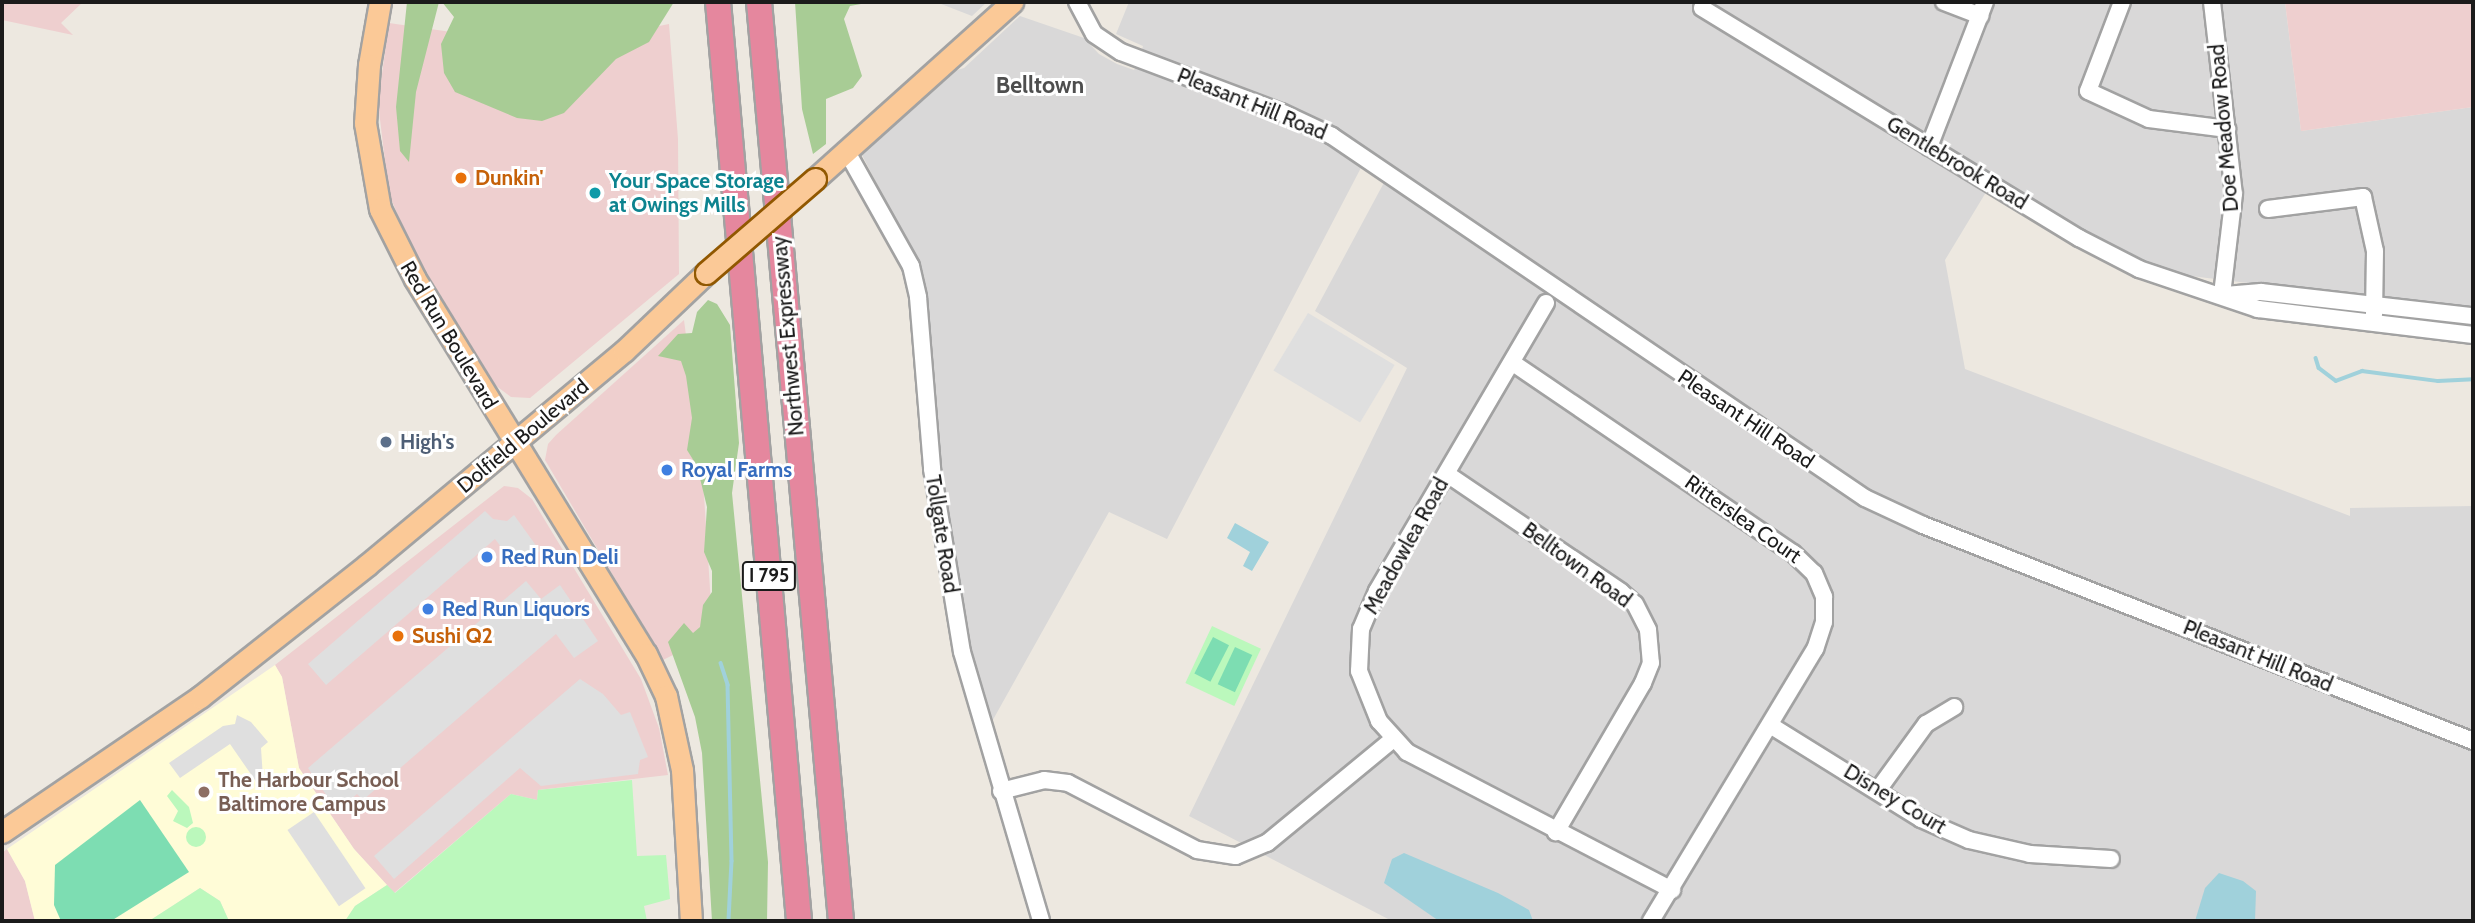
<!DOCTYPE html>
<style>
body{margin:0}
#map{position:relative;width:2475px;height:923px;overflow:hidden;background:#ede8e0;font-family:Cabin,sans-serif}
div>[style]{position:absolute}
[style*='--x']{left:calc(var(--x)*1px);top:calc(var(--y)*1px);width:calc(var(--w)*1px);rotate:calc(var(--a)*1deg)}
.residential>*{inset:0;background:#d9d8d8}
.commercial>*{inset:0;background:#eecfcf}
.education>*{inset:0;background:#fffcd7}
.forest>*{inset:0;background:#a8cc95}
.park>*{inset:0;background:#bbf8bc;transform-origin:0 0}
.round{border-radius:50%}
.pitch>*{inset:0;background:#7dddb2;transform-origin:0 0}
.parking>*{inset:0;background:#dfdfdf;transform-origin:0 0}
.water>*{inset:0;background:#a0d1db}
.stream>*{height:3.5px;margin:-1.75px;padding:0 1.75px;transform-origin:1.75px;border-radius:1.75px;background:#a0d1db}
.roads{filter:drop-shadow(2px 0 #a2a2a2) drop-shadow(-2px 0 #a2a2a2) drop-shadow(0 2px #a2a2a2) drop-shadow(0 -2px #a2a2a2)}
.minor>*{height:16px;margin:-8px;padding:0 8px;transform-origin:8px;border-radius:8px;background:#fff}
.major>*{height:21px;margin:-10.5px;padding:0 10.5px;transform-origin:10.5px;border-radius:10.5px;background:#fbc997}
.highway>*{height:24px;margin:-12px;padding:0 12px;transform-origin:12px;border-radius:12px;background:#e5879e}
.bridges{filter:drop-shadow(2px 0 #915801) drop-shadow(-2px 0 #915801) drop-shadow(0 2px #915801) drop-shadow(0 -2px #915801)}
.major-bridge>*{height:21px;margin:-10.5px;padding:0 10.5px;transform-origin:10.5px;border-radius:10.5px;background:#fbc997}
.dots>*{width:19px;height:19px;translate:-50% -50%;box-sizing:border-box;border:4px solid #fff;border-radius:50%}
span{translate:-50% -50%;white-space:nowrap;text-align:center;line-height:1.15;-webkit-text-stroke:6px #fff;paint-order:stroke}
.shield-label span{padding:2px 5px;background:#fff;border:2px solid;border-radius:5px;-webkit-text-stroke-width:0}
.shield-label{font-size:19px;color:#1b1b1b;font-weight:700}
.street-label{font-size:21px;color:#1b1b1b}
.food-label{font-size:21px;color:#c56008;font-weight:700}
.left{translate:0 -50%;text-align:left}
.culture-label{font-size:21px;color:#0d838f;font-weight:700}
.service-label{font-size:21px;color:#4e5e75;font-weight:700}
.shop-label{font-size:21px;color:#366cbe;font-weight:700}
.education-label{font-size:21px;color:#785e54;font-weight:700}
.neighbourhood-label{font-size:23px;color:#4e4e4e;font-weight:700}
.frame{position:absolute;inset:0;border:4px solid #1b1b1b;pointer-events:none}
</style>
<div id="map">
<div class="residential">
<i style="clip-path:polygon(936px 2px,987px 2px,972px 16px)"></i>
<i style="clip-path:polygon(1129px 2px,2285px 2px,2301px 131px,2473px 107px,2473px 311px,2175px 274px,2114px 250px,1994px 179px,1945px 260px,1965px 369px,2350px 516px,2350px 508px,2473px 506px,2473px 735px,1925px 521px,1868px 493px,1399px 174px,1141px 53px,1143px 46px,1116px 34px)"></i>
<i style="clip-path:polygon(1020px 16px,1084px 38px,1099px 54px,1117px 64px,1134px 70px,1138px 64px,1279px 115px,1364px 162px,1167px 539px,1109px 512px,990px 725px,969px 651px,939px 470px,924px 275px,862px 155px,944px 74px,964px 68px)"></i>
<i style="clip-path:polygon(1387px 177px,1827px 480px,2473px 746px,2473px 921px,1392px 921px,1189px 816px,1407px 368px,1315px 311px)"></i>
</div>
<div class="commercial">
<i style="clip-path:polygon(2px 2px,83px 2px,61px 23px,73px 35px,2px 20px)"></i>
<i style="clip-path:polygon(2285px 2px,2473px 2px,2473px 107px,2301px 131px)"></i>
<i style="clip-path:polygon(389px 23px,555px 47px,669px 24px,678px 139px,679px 274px,530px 398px,511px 397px,495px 385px,413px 251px,389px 194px,378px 103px)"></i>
<i style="clip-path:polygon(684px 320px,701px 449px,713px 635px,663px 660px,545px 460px,548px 444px,556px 435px)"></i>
<i style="clip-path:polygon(504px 486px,518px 488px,532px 499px,641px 679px,659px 728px,668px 775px,538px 790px,537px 800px,511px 794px,394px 893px,354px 849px,299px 768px,282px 677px,275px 665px)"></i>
<i style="clip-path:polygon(7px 849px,25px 881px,35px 921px,2px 921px,2px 853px)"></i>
</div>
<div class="education">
<i style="clip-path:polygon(275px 665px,282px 677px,299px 768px,354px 849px,387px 885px,355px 906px,345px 921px,229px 921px,220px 901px,200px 888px,149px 921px,35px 921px,25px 881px,7px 849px)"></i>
</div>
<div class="forest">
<i style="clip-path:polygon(407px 2px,439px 2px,416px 92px,409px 162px,400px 151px,396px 107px)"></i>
<i style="clip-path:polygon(442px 2px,674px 2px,649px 42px,616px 59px,564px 113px,542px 121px,517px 118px,455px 92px,444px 73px,441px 44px,454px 17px)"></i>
<i style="clip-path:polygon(795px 2px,872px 2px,850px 6px,844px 19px,862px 76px,853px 88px,826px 99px,826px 144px,813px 154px,802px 109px)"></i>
<i style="clip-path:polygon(708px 300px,717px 304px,730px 325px,739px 443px,732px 493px,768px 862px,767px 921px,712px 921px,702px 753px,695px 717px,668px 642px,684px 623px,693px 633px,700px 627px,703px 605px,712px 592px,712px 571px,704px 552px,707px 507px,697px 466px,687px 450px,692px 418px,686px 376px,681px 361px,658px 356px,678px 334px,692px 333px,697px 312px)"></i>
</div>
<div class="park">
<i style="left:1212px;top:626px;width:54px;height:63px;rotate:25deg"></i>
<i style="clip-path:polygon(632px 780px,637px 856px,666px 855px,670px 899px,644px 906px,647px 921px,345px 921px,355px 906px,387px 885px,395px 893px,511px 794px,537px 800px,538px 790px)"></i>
<i style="clip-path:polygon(172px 790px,189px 807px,193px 823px,187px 828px,173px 821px,178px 811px,167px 796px)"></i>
<i class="round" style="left:186px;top:827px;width:20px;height:20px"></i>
<i style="clip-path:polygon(200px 888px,220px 901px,229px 921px,149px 921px)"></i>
</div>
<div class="pitch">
<i style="left:1213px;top:637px;width:18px;height:41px;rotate:27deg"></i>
<i style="left:1235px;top:647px;width:19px;height:41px;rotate:25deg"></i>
<i style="clip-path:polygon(140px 800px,189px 872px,111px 921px,61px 921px,54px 905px,55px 865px)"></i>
</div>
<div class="parking">
<i style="left:1308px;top:313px;width:101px;height:67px;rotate:31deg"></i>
<i style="clip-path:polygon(485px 511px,493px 519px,507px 521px,514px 515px,540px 551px,514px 564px,495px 539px,326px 685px,308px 664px)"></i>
<i style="clip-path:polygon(526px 581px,541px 599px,560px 585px,598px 641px,574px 658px,556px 634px,363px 800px,357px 794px,337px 811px,308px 768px)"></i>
<i style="clip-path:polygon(580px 679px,603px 694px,621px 715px,630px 712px,648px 757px,640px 760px,638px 774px,541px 786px,520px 768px,394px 879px,374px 856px)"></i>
<i style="clip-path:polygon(237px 715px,251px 722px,268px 742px,261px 748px,263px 778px,257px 783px,230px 744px,180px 778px,169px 763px,223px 726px,235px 724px)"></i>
<i style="left:314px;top:812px;width:92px;height:32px;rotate:56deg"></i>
</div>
<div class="water">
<i style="clip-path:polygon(1235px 523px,1269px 542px,1252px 571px,1243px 566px,1250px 552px,1227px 538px)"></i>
<i style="clip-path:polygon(1404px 853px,1498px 893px,1529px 910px,1533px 921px,1439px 921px,1384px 883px,1392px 859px)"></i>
<i style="clip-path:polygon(2219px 873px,2243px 881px,2256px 891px,2255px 921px,2195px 921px,2205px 888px)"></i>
</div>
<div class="stream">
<i style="--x:2316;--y:358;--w:10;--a:73"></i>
<i style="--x:2319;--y:368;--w:21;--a:37"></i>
<i style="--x:2336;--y:381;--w:28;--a:-21"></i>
<i style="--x:2362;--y:371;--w:77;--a:7.5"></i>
<i style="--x:2438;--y:381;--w:35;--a:-3"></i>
<i style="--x:721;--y:663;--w:23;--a:72"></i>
<i style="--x:728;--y:685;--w:176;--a:88.7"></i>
<i style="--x:732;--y:861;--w:60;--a:92.9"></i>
</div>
<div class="roads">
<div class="minor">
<i style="--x:1077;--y:2;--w:36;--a:62"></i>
<i style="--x:1094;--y:34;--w:32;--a:34"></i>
<i style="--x:1121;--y:52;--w:171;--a:20.6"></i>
<i style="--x:1281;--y:112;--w:56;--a:25.2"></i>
<i style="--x:1332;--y:136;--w:644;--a:34.18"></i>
<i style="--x:1865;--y:498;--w:64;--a:25"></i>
<i style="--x:1923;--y:525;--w:591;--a:21.44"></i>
<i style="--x:1944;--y:2;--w:39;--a:21"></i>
<i style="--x:2122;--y:2;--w:95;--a:110.9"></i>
<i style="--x:2088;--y:91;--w:67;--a:24.7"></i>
<i style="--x:2149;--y:119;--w:79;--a:7.3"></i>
<i style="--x:2212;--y:2;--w:193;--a:83.5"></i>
<i style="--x:2234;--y:194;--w:102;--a:96.8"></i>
<i style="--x:1702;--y:8;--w:442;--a:31.4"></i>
<i style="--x:2079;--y:238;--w:68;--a:27.3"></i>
<i style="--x:2139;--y:269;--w:126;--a:18.6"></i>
<i style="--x:2258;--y:309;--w:217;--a:6.9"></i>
<i style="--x:1929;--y:147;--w:155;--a:-68.9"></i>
<i style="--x:847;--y:152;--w:131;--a:60.7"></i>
<i style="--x:911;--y:266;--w:32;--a:77"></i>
<i style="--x:918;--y:297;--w:173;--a:85.3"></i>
<i style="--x:932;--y:469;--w:185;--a:80.7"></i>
<i style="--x:962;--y:652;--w:280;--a:73.6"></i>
<i style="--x:2268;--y:209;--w:96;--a:-7.2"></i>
<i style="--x:2363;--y:197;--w:55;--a:77.5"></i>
<i style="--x:2375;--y:251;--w:64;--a:90.9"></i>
<i style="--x:2225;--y:295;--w:36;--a:-5"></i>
<i style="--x:2261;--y:292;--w:213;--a:6.5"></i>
<i style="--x:1546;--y:303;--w:334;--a:120.4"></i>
<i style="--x:1377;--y:591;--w:41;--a:112.8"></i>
<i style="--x:1361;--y:629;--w:42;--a:92.7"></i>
<i style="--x:1359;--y:671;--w:54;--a:68.2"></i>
<i style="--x:1379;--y:721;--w:42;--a:47.9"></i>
<i style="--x:1407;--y:752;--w:299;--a:27.5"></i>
<i style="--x:1513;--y:363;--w:338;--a:34.2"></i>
<i style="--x:1793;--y:553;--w:29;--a:44"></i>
<i style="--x:1814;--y:573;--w:26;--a:67"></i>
<i style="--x:1824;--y:597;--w:25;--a:90"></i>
<i style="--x:1824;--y:622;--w:28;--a:108"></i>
<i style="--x:1815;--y:649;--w:318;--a:121.1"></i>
<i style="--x:1447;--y:474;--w:210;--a:34.1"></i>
<i style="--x:1621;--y:592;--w:18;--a:41"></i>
<i style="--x:1635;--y:604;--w:29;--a:63"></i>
<i style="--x:1648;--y:630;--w:33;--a:85"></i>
<i style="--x:1651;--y:663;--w:22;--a:112"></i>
<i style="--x:1643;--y:683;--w:173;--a:120.3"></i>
<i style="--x:1770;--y:725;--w:178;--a:31.9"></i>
<i style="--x:1921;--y:819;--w:52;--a:23.6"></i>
<i style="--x:1969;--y:840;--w:63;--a:12.9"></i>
<i style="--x:2030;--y:854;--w:81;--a:3.5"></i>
<i style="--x:1878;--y:790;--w:82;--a:-54"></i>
<i style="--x:1926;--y:724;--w:33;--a:-31"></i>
<i style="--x:1001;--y:791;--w:44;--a:-14.3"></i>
<i style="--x:1044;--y:780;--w:24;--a:7"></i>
<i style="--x:1068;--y:783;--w:145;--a:27.4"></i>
<i style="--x:1197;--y:850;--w:39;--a:9"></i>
<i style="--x:1236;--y:856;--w:34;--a:-23"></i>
<i style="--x:1267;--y:843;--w:162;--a:-39.5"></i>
</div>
<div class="major">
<i style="--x:380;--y:2;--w:64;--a:99.9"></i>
<i style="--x:369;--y:65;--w:58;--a:93.9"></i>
<i style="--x:365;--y:123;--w:87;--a:80.1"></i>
<i style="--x:380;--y:209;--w:78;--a:63.4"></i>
<i style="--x:415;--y:279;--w:440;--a:58.4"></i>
<i style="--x:646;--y:654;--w:47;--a:64.5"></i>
<i style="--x:666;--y:696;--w:76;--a:77.8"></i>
<i style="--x:682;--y:770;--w:151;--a:86.6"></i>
<i style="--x:815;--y:179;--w:265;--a:-41.9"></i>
<i style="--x:2;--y:832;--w:240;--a:-34.3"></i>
<i style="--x:200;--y:697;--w:213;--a:-38.3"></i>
<i style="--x:367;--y:565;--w:334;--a:-39.8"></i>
<i style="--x:624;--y:351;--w:113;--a:-43.6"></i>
</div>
<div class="highway">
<i style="--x:718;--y:2;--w:923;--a:84.96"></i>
<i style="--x:759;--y:2;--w:923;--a:84.9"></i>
</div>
</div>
<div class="bridges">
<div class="major-bridge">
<i style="--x:706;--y:273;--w:144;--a:-40.8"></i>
</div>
</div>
<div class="dots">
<i style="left:461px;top:178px;background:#e8710a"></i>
<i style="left:595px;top:193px;background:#0f9aa8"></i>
<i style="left:386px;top:442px;background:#5c6f8a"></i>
<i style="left:667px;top:470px;background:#3f7fe0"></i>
<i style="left:487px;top:557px;background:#3f7fe0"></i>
<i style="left:428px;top:609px;background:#3f7fe0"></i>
<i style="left:398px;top:636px;background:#e8710a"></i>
<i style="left:204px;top:792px;background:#8d6e63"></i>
</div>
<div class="shield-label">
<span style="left:769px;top:576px">I 795</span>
</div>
<div class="street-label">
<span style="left:1252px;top:104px;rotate:22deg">Pleasant Hill Road</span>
<span style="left:2224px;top:128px;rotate:-95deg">Doe Meadow Road</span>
<span style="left:1957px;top:163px;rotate:31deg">Gentlebrook Road</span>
<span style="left:449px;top:335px;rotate:59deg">Red Run Boulevard</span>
<span style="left:788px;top:336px;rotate:-95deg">Northwest Expressway</span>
<span style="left:1746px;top:419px;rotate:34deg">Pleasant Hill Road</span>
<span style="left:523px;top:436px;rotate:-40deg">Dolfield Boulevard</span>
<span style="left:1743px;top:519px;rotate:35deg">Ritterslea Court</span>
<span style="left:942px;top:534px;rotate:81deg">Tollgate Road</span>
<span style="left:1406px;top:546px;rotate:-61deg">Meadowlea Road</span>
<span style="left:1577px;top:565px;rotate:36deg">Belltown Road</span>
<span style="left:2258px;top:656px;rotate:22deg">Pleasant Hill Road</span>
<span style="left:1895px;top:799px;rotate:31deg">Disney Court</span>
</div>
<div class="food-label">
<span class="left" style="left:475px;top:178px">Dunkin'</span>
<span class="left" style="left:412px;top:636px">Sushi Q2</span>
</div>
<div class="culture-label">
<span class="left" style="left:609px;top:193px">Your Space Storage<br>at Owings Mills</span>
</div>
<div class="service-label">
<span class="left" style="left:400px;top:442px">High's</span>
</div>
<div class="shop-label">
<span class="left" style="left:681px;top:470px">Royal Farms</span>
<span class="left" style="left:501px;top:557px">Red Run Deli</span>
<span class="left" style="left:442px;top:609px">Red Run Liquors</span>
</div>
<div class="education-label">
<span class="left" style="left:218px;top:792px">The Harbour School<br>Baltimore Campus</span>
</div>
<div class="neighbourhood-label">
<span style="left:1040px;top:85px">Belltown</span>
</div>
<div class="frame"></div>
</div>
